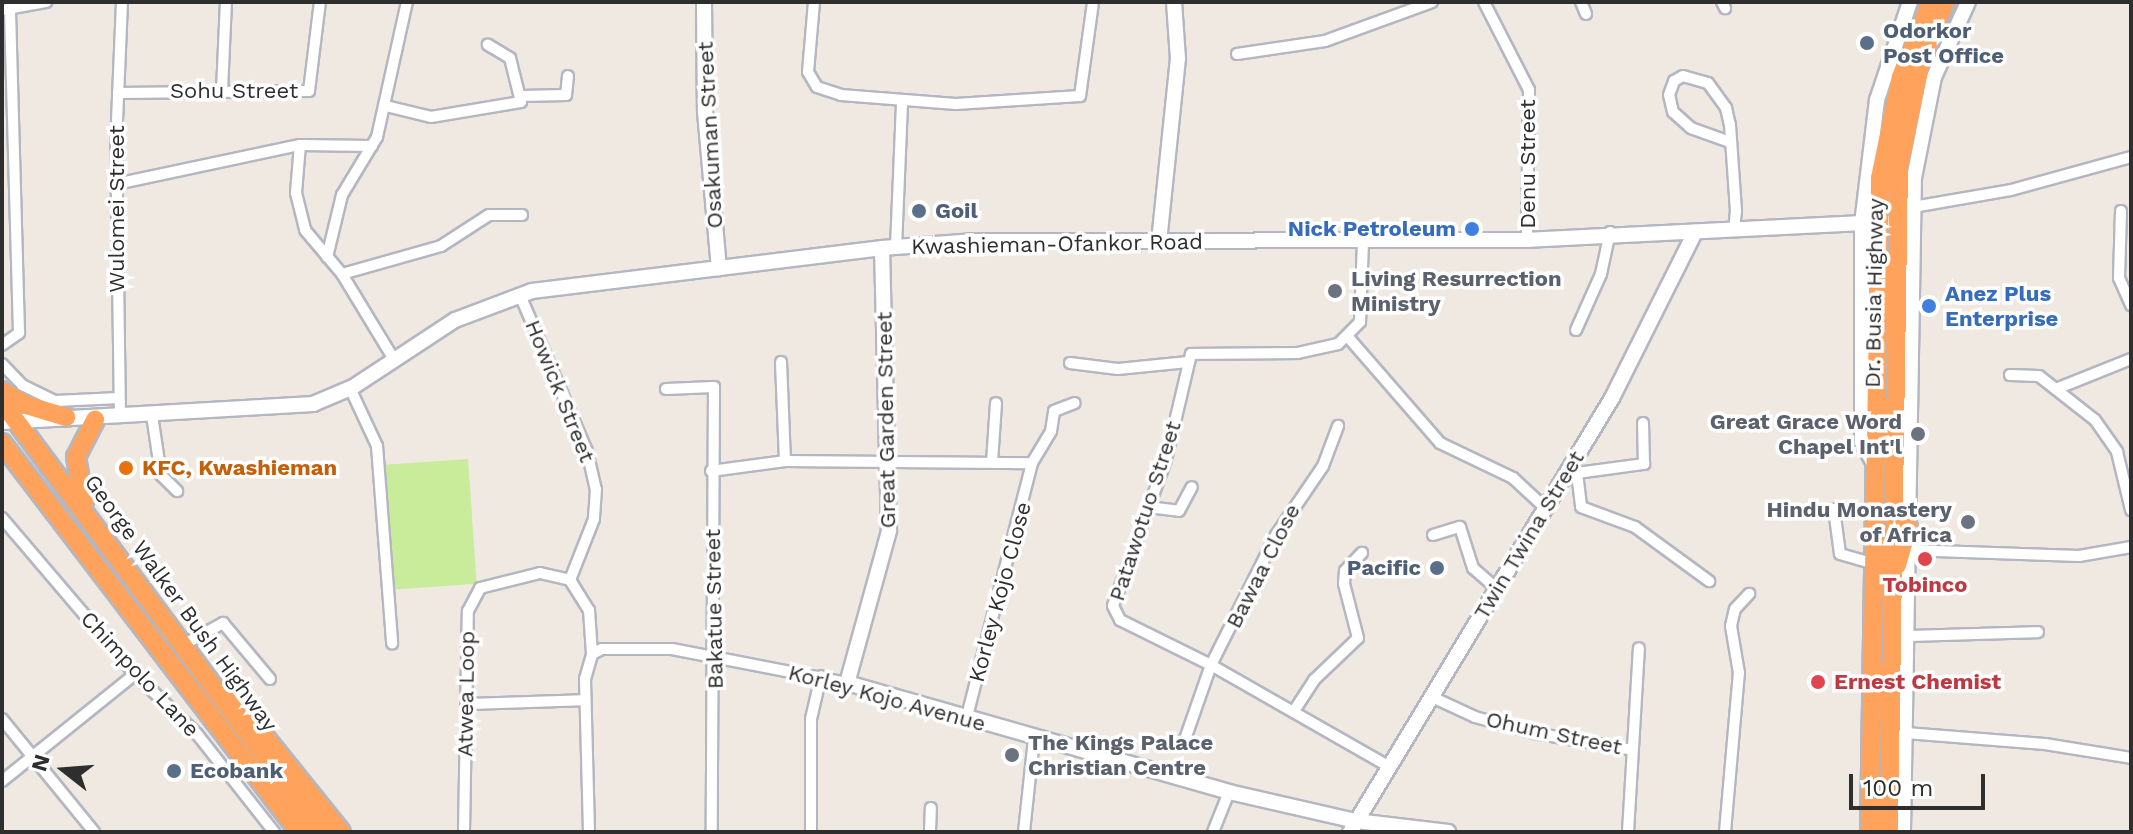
<!DOCTYPE html>
<style>
body{margin:0}
#map{position:relative;width:2133px;height:834px;overflow:hidden;background:#efe9e1;font-family:"Work Sans",sans-serif}
div>[style]{position:absolute}
[style*='--x']{left:calc(var(--x)*1px);top:calc(var(--y)*1px);width:calc(var(--w)*1px);rotate:calc(var(--a)*1deg)}
.pitch>*{inset:0;background:#c9ec9a;transform-origin:0 0}
.roads{filter:drop-shadow(2px 0 #b4b7c1) drop-shadow(-2px 0 #b4b7c1) drop-shadow(0 2px #b4b7c1) drop-shadow(0 -2px #b4b7c1)}
.street>*{height:10px;margin:-5px;padding:0 5px;transform-origin:5px;border-radius:5px;background:#fff}
.secondary>*{height:14px;margin:-7px;padding:0 7px;transform-origin:7px;border-radius:7px;background:#fff}
.highway>*{height:18px;margin:-9px;padding:0 9px;transform-origin:9px;border-radius:9px;background:#ffa35c}
.dots>*{width:22px;height:22px;translate:-50% -50%;box-sizing:border-box;border:4px solid #fff;border-radius:50%}
span{translate:-50% -50%;white-space:nowrap;text-align:center;line-height:1.15;-webkit-text-stroke:7px #fff;paint-order:stroke}
.service-label{font-size:22px;color:#4e5e75;font-weight:700}
.left{translate:0 -50%;text-align:left}
.right{translate:-100% -50%;text-align:right}
.street-label{font-size:22px;color:#2e2e2e}
.shop-label{font-size:22px;color:#366cbe;font-weight:700}
.worship-label{font-size:22px;color:#5b616d;font-weight:700}
.food-label{font-size:22px;color:#c56008;font-weight:700}
.health-label{font-size:22px;color:#be3a42;font-weight:700}
.frame{position:absolute;inset:0;border:4px solid #2e2e2e;pointer-events:none}
.north{position:absolute;left:24px;top:730px;width:80px;height:80px;-webkit-text-stroke:6px #fff;paint-order:stroke;rotate:287deg;font-size:22px;font-weight:700;line-height:32px;text-align:center;color:#2e2e2e}
.north::after{content:'';display:block;margin:auto;width:28px;height:36px;background:#2e2e2e;clip-path:polygon(50% 0,100% 100%,50% 72%,0 100%)}
.scale{position:absolute;left:1849px;top:774px;width:136px;height:36px;box-sizing:border-box;border:4px solid #2e2e2e;border-top:0;padding-left:10px;font-size:24px;line-height:28px;white-space:nowrap;color:#2e2e2e;-webkit-text-stroke:6px #fff;paint-order:stroke}
</style>
<div id="map">
<div class="pitch">
<i style="left:468px;top:459px;width:125px;height:83px;rotate:86deg"></i>
</div>
<div class="roads">
<div class="street">
<i style="--x:814;--y:2;--w:70;--a:94.9"></i>
<i style="--x:808;--y:72;--w:17;--a:59"></i>
<i style="--x:817;--y:87;--w:25;--a:18"></i>
<i style="--x:841;--y:95;--w:115;--a:4.5"></i>
<i style="--x:956;--y:104;--w:124;--a:-3.7"></i>
<i style="--x:1080;--y:96;--w:95;--a:-82.1"></i>
<i style="--x:1484;--y:2;--w:99;--a:62.9"></i>
<i style="--x:1529;--y:90;--w:150;--a:90.8"></i>
<i style="--x:1581;--y:2;--w:13;--a:67"></i>
<i style="--x:1722;--y:2;--w:7;--a:63"></i>
<i style="--x:2;--y:10;--w:45;--a:-10.3"></i>
<i style="--x:1237;--y:54;--w:89;--a:-8.4"></i>
<i style="--x:1325;--y:41;--w:114;--a:-20"></i>
<i style="--x:222;--y:90;--w:88;--a:-87.4"></i>
<i style="--x:118;--y:93;--w:191;--a:-0.6"></i>
<i style="--x:309;--y:91;--w:90;--a:-83"></i>
<i style="--x:521;--y:96;--w:45;--a:-1.3"></i>
<i style="--x:566;--y:95;--w:19;--a:-84"></i>
<i style="--x:386;--y:106;--w:46;--a:13.7"></i>
<i style="--x:431;--y:117;--w:91;--a:-9.5"></i>
<i style="--x:521;--y:102;--w:45;--a:-104"></i>
<i style="--x:510;--y:58;--w:26;--a:-149"></i>
<i style="--x:1730;--y:142;--w:41;--a:-160.3"></i>
<i style="--x:1691;--y:128;--w:24;--a:-138"></i>
<i style="--x:1673;--y:112;--w:17;--a:-103"></i>
<i style="--x:1669;--y:95;--w:15;--a:-70"></i>
<i style="--x:1674;--y:81;--w:10;--a:-29"></i>
<i style="--x:1683;--y:76;--w:26;--a:16"></i>
<i style="--x:1708;--y:83;--w:31;--a:54"></i>
<i style="--x:1726;--y:108;--w:17;--a:77"></i>
<i style="--x:1730;--y:125;--w:86;--a:86"></i>
<i style="--x:1736;--y:211;--w:18;--a:96"></i>
<i style="--x:300;--y:145;--w:48;--a:94.8"></i>
<i style="--x:296;--y:193;--w:38;--a:76"></i>
<i style="--x:305;--y:230;--w:57;--a:49.9"></i>
<i style="--x:342;--y:274;--w:98;--a:58.7"></i>
<i style="--x:116;--y:184;--w:188;--a:-12"></i>
<i style="--x:300;--y:145;--w:72;--a:0.8"></i>
<i style="--x:1913;--y:207;--w:99;--a:-9.8"></i>
<i style="--x:2011;--y:190;--w:124;--a:-15.4"></i>
<i style="--x:2121;--y:211;--w:67;--a:91.7"></i>
<i style="--x:2119;--y:278;--w:30;--a:66"></i>
<i style="--x:1363;--y:241;--w:81;--a:92.1"></i>
<i style="--x:1360;--y:322;--w:31;--a:135"></i>
<i style="--x:1338;--y:344;--w:42;--a:167.6"></i>
<i style="--x:1297;--y:353;--w:106;--a:179.5"></i>
<i style="--x:1191;--y:354;--w:109;--a:103.3"></i>
<i style="--x:1166;--y:460;--w:155;--a:110"></i>
<i style="--x:1113;--y:606;--w:16;--a:63"></i>
<i style="--x:1120;--y:620;--w:102;--a:26.3"></i>
<i style="--x:1211;--y:665;--w:206;--a:29.7"></i>
<i style="--x:896;--y:247;--w:146;--a:-87.6"></i>
<i style="--x:327;--y:257;--w:64;--a:-76.4"></i>
<i style="--x:342;--y:195;--w:68;--a:-58.9"></i>
<i style="--x:377;--y:137;--w:138;--a:-77.5"></i>
<i style="--x:342;--y:274;--w:103;--a:-15.8"></i>
<i style="--x:441;--y:246;--w:57;--a:-32.9"></i>
<i style="--x:489;--y:215;--w:33;--a:0"></i>
<i style="--x:520;--y:295;--w:170;--a:66.8"></i>
<i style="--x:587;--y:451;--w:39;--a:77"></i>
<i style="--x:596;--y:489;--w:30;--a:94"></i>
<i style="--x:594;--y:519;--w:66;--a:111.5"></i>
<i style="--x:1576;--y:330;--w:61;--a:-65.9"></i>
<i style="--x:1601;--y:274;--w:43;--a:-77.9"></i>
<i style="--x:1348;--y:337;--w:140;--a:49"></i>
<i style="--x:1440;--y:443;--w:81;--a:25.6"></i>
<i style="--x:1513;--y:478;--w:41;--a:43"></i>
<i style="--x:2;--y:345;--w:21;--a:-35"></i>
<i style="--x:19;--y:333;--w:324;--a:-91.6"></i>
<i style="--x:781;--y:362;--w:99;--a:87.7"></i>
<i style="--x:1070;--y:363;--w:48;--a:7.1"></i>
<i style="--x:1118;--y:369;--w:70;--a:-5.7"></i>
<i style="--x:2;--y:364;--w:29;--a:46"></i>
<i style="--x:22;--y:385;--w:37;--a:26"></i>
<i style="--x:55;--y:401;--w:64;--a:-2.7"></i>
<i style="--x:2010;--y:375;--w:29;--a:2"></i>
<i style="--x:2039;--y:376;--w:71;--a:38.2"></i>
<i style="--x:2095;--y:420;--w:39;--a:55"></i>
<i style="--x:2117;--y:452;--w:60;--a:76.4"></i>
<i style="--x:350;--y:388;--w:64;--a:65"></i>
<i style="--x:377;--y:446;--w:198;--a:85.6"></i>
<i style="--x:666;--y:389;--w:48;--a:-2.4"></i>
<i style="--x:714;--y:387;--w:445;--a:90.3"></i>
<i style="--x:2056;--y:389;--w:81;--a:-21.8"></i>
<i style="--x:152;--y:415;--w:61;--a:81.5"></i>
<i style="--x:161;--y:475;--w:23;--a:45"></i>
<i style="--x:120;--y:417;--w:272;--a:-90.8"></i>
<i style="--x:116;--y:145;--w:143;--a:-87.6"></i>
<i style="--x:992;--y:462;--w:59;--a:-86.1"></i>
<i style="--x:1032;--y:463;--w:37;--a:-59"></i>
<i style="--x:1051;--y:431;--w:20;--a:-81"></i>
<i style="--x:1054;--y:411;--w:22;--a:-21"></i>
<i style="--x:1569;--y:467;--w:10;--a:37"></i>
<i style="--x:1577;--y:473;--w:34;--a:83"></i>
<i style="--x:1581;--y:507;--w:58;--a:20.3"></i>
<i style="--x:1635;--y:527;--w:92;--a:36.1"></i>
<i style="--x:711;--y:471;--w:75;--a:-7.7"></i>
<i style="--x:785;--y:461;--w:247;--a:0.5"></i>
<i style="--x:1032;--y:463;--w:265;--a:104.4"></i>
<i style="--x:1577;--y:473;--w:68;--a:-7.7"></i>
<i style="--x:1644;--y:464;--w:41;--a:-91.4"></i>
<i style="--x:1148;--y:507;--w:31;--a:7"></i>
<i style="--x:1179;--y:511;--w:27;--a:-62"></i>
<i style="--x:1834;--y:509;--w:45;--a:82.4"></i>
<i style="--x:1840;--y:554;--w:36;--a:16"></i>
<i style="--x:2;--y:518;--w:205;--a:49.6"></i>
<i style="--x:135;--y:674;--w:86;--a:44.1"></i>
<i style="--x:197;--y:734;--w:125;--a:51.8"></i>
<i style="--x:1433;--y:535;--w:28;--a:-17"></i>
<i style="--x:1460;--y:527;--w:43;--a:72.4"></i>
<i style="--x:1473;--y:568;--w:30;--a:41"></i>
<i style="--x:1907;--y:550;--w:172;--a:2"></i>
<i style="--x:2079;--y:556;--w:53;--a:-9.8"></i>
<i style="--x:1906;--y:636;--w:132;--a:-1.7"></i>
<i style="--x:183;--y:645;--w:46;--a:-28.8"></i>
<i style="--x:223;--y:623;--w:73;--a:50"></i>
<i style="--x:1432;--y:697;--w:47;--a:24.9"></i>
<i style="--x:1475;--y:717;--w:61;--a:15.2"></i>
<i style="--x:1534;--y:733;--w:100;--a:9.7"></i>
<i style="--x:467;--y:704;--w:118;--a:-1.9"></i>
<i style="--x:1294;--y:711;--w:37;--a:-57"></i>
<i style="--x:1314;--y:680;--w:61;--a:-43.7"></i>
<i style="--x:1358;--y:638;--w:56;--a:-104.5"></i>
<i style="--x:1344;--y:584;--w:13;--a:-86"></i>
<i style="--x:1345;--y:571;--w:25;--a:-47"></i>
<i style="--x:2;--y:719;--w:146;--a:50.8"></i>
<i style="--x:1906;--y:733;--w:139;--a:4.5"></i>
<i style="--x:2045;--y:744;--w:87;--a:9.2"></i>
<i style="--x:1183;--y:745;--w:85;--a:-70.7"></i>
<i style="--x:1211;--y:665;--w:145;--a:-63.4"></i>
<i style="--x:1276;--y:535;--w:83;--a:-55.7"></i>
<i style="--x:1323;--y:466;--w:43;--a:-69.4"></i>
<i style="--x:2;--y:781;--w:171;--a:-38.8"></i>
<i style="--x:464;--y:832;--w:221;--a:-89"></i>
<i style="--x:468;--y:611;--w:26;--a:-62"></i>
<i style="--x:480;--y:588;--w:62;--a:-14"></i>
<i style="--x:540;--y:573;--w:31;--a:13"></i>
<i style="--x:570;--y:580;--w:36;--a:58"></i>
<i style="--x:589;--y:610;--w:44;--a:86.1"></i>
<i style="--x:589;--y:832;--w:153;--a:-91.5"></i>
<i style="--x:585;--y:679;--w:26;--a:-74"></i>
<i style="--x:592;--y:654;--w:11;--a:-27"></i>
<i style="--x:602;--y:649;--w:70;--a:0"></i>
<i style="--x:672;--y:649;--w:178;--a:11"></i>
<i style="--x:811;--y:832;--w:113;--a:-90"></i>
<i style="--x:811;--y:719;--w:44;--a:-76.9"></i>
<i style="--x:930;--y:832;--w:24;--a:-88"></i>
<i style="--x:1024;--y:832;--w:95;--a:-83.9"></i>
<i style="--x:1213;--y:832;--w:43;--a:-68.2"></i>
<i style="--x:1628;--y:832;--w:184;--a:-86.6"></i>
<i style="--x:1725;--y:832;--w:160;--a:-85"></i>
<i style="--x:1739;--y:673;--w:48;--a:-99.7"></i>
<i style="--x:1731;--y:626;--w:17;--a:-77"></i>
<i style="--x:1735;--y:609;--w:21;--a:-47"></i>
</div>
<div class="secondary">
<i style="--x:704;--y:2;--w:110;--a:89.5"></i>
<i style="--x:705;--y:112;--w:157;--a:84.9"></i>
<i style="--x:1159;--y:242;--w:184;--a:-84.1"></i>
<i style="--x:1178;--y:59;--w:57;--a:-94"></i>
<i style="--x:882;--y:248;--w:283;--a:88.6"></i>
<i style="--x:889;--y:531;--w:158;--a:105.4"></i>
<i style="--x:847;--y:683;--w:397;--a:15.9"></i>
<i style="--x:1229;--y:792;--w:130;--a:12.9"></i>
<i style="--x:1356;--y:821;--w:93;--a:6.8"></i>
<i style="--x:2;--y:422;--w:312;--a:-3.3"></i>
<i style="--x:313;--y:404;--w:43;--a:-23"></i>
<i style="--x:353;--y:387;--w:122;--a:-33.3"></i>
<i style="--x:455;--y:320;--w:82;--a:-20.6"></i>
<i style="--x:532;--y:291;--w:353;--a:-7"></i>
<i style="--x:882;--y:248;--w:93;--a:-4.3"></i>
<i style="--x:975;--y:241;--w:552;--a:-0.1"></i>
<i style="--x:1527;--y:240;--w:359;--a:-2.9"></i>
<i style="--x:1877;--y:469;--w:31;--a:-119"></i>
<i style="--x:1862;--y:442;--w:218;--a:-90"></i>
<i style="--x:1862;--y:224;--w:125;--a:-83.1"></i>
<i style="--x:1877;--y:100;--w:103;--a:-71.4"></i>
<i style="--x:1350;--y:832;--w:507;--a:-58.88"></i>
<i style="--x:1612;--y:398;--w:186;--a:-63.4"></i>
<i style="--x:1903;--y:832;--w:654;--a:-89.04"></i>
<i style="--x:1914;--y:178;--w:103;--a:-78.8"></i>
<i style="--x:1934;--y:77;--w:82;--a:-65.6"></i>
</div>
<div class="highway">
<i style="--x:2;--y:391;--w:28;--a:30"></i>
<i style="--x:26;--y:405;--w:42;--a:16.7"></i>
<i style="--x:2;--y:402;--w:535;--a:53.43"></i>
<i style="--x:2;--y:443;--w:489;--a:52.6"></i>
<i style="--x:84;--y:502;--w:46;--a:-100.1"></i>
<i style="--x:76;--y:457;--w:42;--a:-62.8"></i>
<i style="--x:1897;--y:565;--w:40;--a:-74"></i>
<i style="--x:230;--y:694;--w:177;--a:51.2"></i>
<i style="--x:1870;--y:832;--w:654;--a:-89.12"></i>
<i style="--x:1880;--y:178;--w:103;--a:-78.3"></i>
<i style="--x:1901;--y:77;--w:81;--a:-68.2"></i>
<i style="--x:1889;--y:832;--w:665;--a:-89.14"></i>
<i style="--x:1899;--y:167;--w:108;--a:-78.3"></i>
<i style="--x:1921;--y:61;--w:64;--a:-67.9"></i>
</div>
</div>
<div class="dots">
<i style="left:1867px;top:43px;background:#5c6f8a"></i>
<i style="left:919px;top:211px;background:#5c6f8a"></i>
<i style="left:1472px;top:229px;background:#3f7fe0"></i>
<i style="left:1335px;top:291px;background:#6b7280"></i>
<i style="left:1929px;top:306px;background:#3f7fe0"></i>
<i style="left:1918px;top:434px;background:#6b7280"></i>
<i style="left:126px;top:468px;background:#e8710a"></i>
<i style="left:1968px;top:522px;background:#6b7280"></i>
<i style="left:1925px;top:559px;background:#e0444e"></i>
<i style="left:1437px;top:568px;background:#5c6f8a"></i>
<i style="left:1818px;top:682px;background:#e0444e"></i>
<i style="left:1012px;top:755px;background:#6b7280"></i>
<i style="left:174px;top:771px;background:#5c6f8a"></i>
</div>
<div class="service-label">
<span class="left" style="left:1883px;top:43px">Odorkor<br>Post Office</span>
<span class="left" style="left:935px;top:211px">Goil</span>
<span class="right" style="left:1421px;top:568px">Pacific</span>
<span class="left" style="left:190px;top:771px">Ecobank</span>
</div>
<div class="street-label">
<span style="left:234px;top:91px">Sohu Street</span>
<span style="left:710px;top:135px;rotate:-93deg">Osakuman Street</span>
<span style="left:1528px;top:164px;rotate:-90deg">Denu Street</span>
<span style="left:117px;top:209px;rotate:-90deg">Wulomei Street</span>
<span style="left:1057px;top:244px;rotate:-1deg">Kwashieman-Ofankor Road</span>
<span style="left:1874px;top:293px;rotate:-89deg">Dr. Busia Highway</span>
<span style="left:560px;top:391px;rotate:68deg">Howick Street</span>
<span style="left:886px;top:420px;rotate:-91deg">Great Garden Street</span>
<span style="left:1145px;top:511px;rotate:-72deg">Patawotuo Street</span>
<span style="left:1529px;top:535px;rotate:-59deg">Twin Twina Street</span>
<span style="left:1263px;top:566px;rotate:-63deg">Bawaa Close</span>
<span style="left:1000px;top:592px;rotate:-75deg">Korley Kojo Close</span>
<span style="left:181px;top:603px;rotate:54deg">George Walker Bush Highway</span>
<span style="left:714px;top:609px;rotate:-91deg">Bakatue Street</span>
<span style="left:140px;top:674px;rotate:47deg">Chimpolo Lane</span>
<span style="left:466px;top:694px;rotate:-89deg">Atwea Loop</span>
<span style="left:887px;top:698px;rotate:15deg">Korley Kojo Avenue</span>
<span style="left:1554px;top:733px;rotate:12deg">Ohum Street</span>
</div>
<div class="shop-label">
<span class="right" style="left:1456px;top:229px">Nick Petroleum</span>
<span class="left" style="left:1945px;top:306px">Anez Plus<br>Enterprise</span>
</div>
<div class="worship-label">
<span class="left" style="left:1351px;top:291px">Living Resurrection<br>Ministry</span>
<span class="right" style="left:1902px;top:434px">Great Grace Word<br>Chapel Int'l</span>
<span class="right" style="left:1952px;top:522px">Hindu Monastery<br>of Africa</span>
<span class="left" style="left:1028px;top:755px">The Kings Palace<br>Christian Centre</span>
</div>
<div class="food-label">
<span class="left" style="left:142px;top:468px">KFC, Kwashieman</span>
</div>
<div class="health-label">
<span style="left:1925px;top:585px">Tobinco</span>
<span class="left" style="left:1834px;top:682px">Ernest Chemist</span>
</div>
<div class="frame"></div>
<div class="north">N</div>
<div class="scale">100 m</div>
</div>
